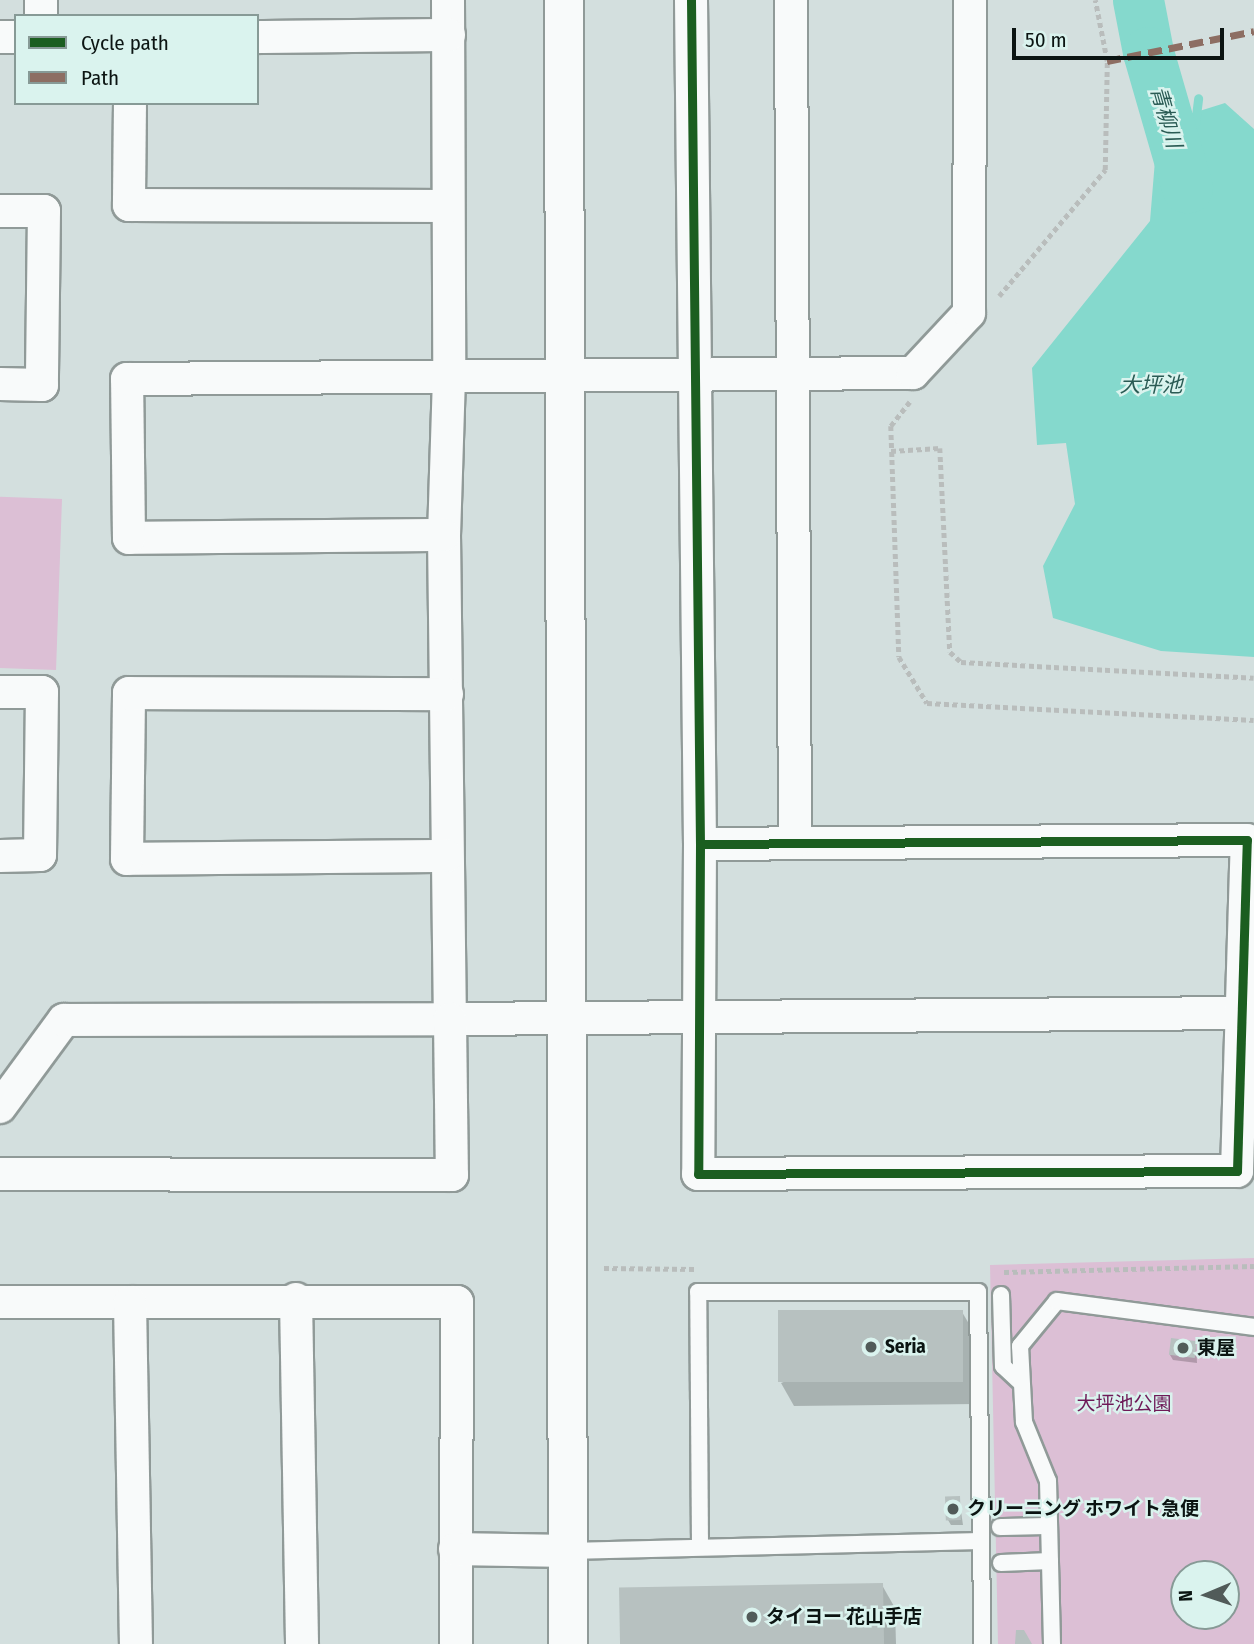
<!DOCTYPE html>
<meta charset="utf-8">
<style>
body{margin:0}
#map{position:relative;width:1254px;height:1644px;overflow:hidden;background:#d3dfde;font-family:"Fira Sans Condensed","Noto Sans JP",sans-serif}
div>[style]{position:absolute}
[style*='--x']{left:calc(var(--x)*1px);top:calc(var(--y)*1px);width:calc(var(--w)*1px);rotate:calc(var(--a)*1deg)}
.green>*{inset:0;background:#dcbfd5;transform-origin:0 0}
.water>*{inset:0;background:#85d9cd}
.shadow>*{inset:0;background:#0003}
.stream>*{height:9px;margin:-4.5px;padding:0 4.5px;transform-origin:4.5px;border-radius:4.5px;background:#85d9cd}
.river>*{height:51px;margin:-25.5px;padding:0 25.5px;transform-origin:25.5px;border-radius:25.5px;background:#85d9cd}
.building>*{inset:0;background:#b7c1c0;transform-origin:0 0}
.path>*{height:4.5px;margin-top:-2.25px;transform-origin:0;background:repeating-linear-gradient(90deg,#b9bdbc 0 5px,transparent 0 8.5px)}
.roads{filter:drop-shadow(2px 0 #909a98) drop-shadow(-2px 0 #909a98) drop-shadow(0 2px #909a98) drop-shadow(0 -2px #909a98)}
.lane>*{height:16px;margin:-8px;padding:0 8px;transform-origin:8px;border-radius:8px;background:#f8fafa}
.street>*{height:32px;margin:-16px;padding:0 16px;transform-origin:16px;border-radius:16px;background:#f8fafa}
.secondary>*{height:38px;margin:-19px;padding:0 19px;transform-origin:19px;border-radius:19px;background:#f8fafa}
.quiet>*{height:7px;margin-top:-3.5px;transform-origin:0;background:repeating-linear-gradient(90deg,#8d6e63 0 14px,transparent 0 21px)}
.cycleway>*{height:9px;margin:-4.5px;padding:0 4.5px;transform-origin:4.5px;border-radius:4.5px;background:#1b5e20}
.dots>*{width:19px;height:19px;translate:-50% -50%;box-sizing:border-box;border:4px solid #daf3ee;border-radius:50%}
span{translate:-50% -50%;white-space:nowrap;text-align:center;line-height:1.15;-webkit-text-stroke:5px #daf3ee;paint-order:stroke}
.poi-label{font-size:19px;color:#0b1412;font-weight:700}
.left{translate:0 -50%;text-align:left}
.park-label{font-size:19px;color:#6e1a58}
.water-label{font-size:21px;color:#2a5b54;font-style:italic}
.legend{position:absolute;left:14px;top:14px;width:245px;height:91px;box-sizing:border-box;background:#daf3ee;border:2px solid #879a96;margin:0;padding:9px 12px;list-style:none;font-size:21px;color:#0b1412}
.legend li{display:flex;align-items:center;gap:14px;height:35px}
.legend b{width:35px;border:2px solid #879a96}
.north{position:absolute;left:1170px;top:1560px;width:70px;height:70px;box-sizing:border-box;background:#daf3ee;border:2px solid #879a96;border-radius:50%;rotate:268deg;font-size:19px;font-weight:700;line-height:28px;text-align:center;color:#0b1412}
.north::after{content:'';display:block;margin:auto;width:24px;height:32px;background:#515b59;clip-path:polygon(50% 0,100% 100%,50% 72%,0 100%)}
.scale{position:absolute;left:1012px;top:28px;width:212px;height:32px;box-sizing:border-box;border:4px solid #0b1412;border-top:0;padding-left:9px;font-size:21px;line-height:24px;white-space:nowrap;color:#0b1412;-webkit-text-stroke:5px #daf3ee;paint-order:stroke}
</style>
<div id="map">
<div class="green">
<i style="left:62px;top:499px;width:171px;height:62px;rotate:92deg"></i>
<i style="clip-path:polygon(evenodd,1254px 1258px,1254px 1644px,998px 1644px,990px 1265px,1254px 1258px,1184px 1574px,1226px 1574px,1226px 1616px,1184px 1616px,1184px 1574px)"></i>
</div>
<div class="water">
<i style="clip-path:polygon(1225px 103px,1254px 129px,1254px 657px,1161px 651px,1053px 618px,1043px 566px,1075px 504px,1066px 443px,1037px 445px,1032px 368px,1150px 221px,1158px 124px)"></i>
</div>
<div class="shadow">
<i style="clip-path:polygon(962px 1312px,975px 1334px,976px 1404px,794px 1406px,781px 1383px)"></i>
<i style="clip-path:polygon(1196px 1343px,1197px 1363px,1173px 1360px,1170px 1355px)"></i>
<i style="clip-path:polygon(959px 1498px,963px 1525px,951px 1525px,948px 1520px)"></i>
<i style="clip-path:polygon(882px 1585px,895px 1608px,896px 1644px,623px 1644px)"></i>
</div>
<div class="stream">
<i style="--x:1195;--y:124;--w:26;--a:-83"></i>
</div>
<div class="river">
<i style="--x:1138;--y:0;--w:53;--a:79.1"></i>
<i style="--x:1148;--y:52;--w:141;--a:73.9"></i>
</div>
<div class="building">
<i style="left:963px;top:1310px;width:72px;height:185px;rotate:90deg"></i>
<i style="left:1171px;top:1338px;width:26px;height:17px;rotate:7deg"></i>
<i style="left:960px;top:1496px;width:24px;height:15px;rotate:88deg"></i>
<i style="left:883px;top:1583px;width:61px;height:264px;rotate:89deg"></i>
<i style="clip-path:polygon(1016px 1630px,1024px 1630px,1032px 1644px,1015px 1644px)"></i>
</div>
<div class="path">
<i style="--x:999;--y:296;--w:165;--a:-49.9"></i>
<i style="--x:1105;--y:170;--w:109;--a:-88.9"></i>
<i style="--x:1107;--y:61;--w:62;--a:-101.1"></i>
<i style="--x:910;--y:402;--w:31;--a:128"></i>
<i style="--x:891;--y:426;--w:231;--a:88"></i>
<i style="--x:899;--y:657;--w:54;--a:58.7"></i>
<i style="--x:927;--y:703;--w:327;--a:3"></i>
<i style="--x:891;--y:451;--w:49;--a:-3.5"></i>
<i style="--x:940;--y:448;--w:204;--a:87.2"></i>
<i style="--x:950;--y:652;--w:15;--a:42"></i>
<i style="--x:961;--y:662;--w:293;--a:3.1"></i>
<i style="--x:604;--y:1268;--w:91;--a:0.6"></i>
<i style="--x:1004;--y:1272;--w:250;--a:-1.4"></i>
</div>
<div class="roads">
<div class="lane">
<i style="--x:1001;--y:1295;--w:71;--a:88.4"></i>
<i style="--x:1003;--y:1366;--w:22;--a:43"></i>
<i style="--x:1000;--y:1527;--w:49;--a:-1.2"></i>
<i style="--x:700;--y:1547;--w:255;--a:-90.4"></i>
<i style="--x:698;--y:1292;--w:280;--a:0"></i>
<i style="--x:978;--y:1292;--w:352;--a:89.3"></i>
<i style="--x:568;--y:1551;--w:413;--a:-1.4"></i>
<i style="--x:1001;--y:1563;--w:49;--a:-2.3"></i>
<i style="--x:1052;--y:1644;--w:163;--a:-91.4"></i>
<i style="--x:1048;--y:1481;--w:64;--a:-112.1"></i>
<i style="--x:1024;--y:1422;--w:76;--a:-93"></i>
<i style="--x:1020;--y:1346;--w:58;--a:-50.6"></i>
<i style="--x:1057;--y:1301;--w:199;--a:7.5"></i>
</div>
<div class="street">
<i style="--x:448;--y:0;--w:377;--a:89.8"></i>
<i style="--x:449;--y:377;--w:158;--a:91.8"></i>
<i style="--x:444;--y:535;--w:484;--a:89.3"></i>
<i style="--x:450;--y:1019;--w:793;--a:-0.43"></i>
<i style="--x:691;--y:0;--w:844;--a:89.39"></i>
<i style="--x:700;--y:844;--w:330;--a:90.3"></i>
<i style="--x:698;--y:1174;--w:539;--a:-0.32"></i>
<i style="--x:1237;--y:1171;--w:331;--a:-88.3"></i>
<i style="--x:1247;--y:840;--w:547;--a:179.58"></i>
<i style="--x:791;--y:0;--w:842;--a:89.73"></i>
<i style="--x:41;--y:16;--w:16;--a:-90"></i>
<i style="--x:0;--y:37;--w:16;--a:0"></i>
<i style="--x:257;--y:37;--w:192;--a:-0.6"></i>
<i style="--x:130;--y:103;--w:102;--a:90.6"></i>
<i style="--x:129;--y:205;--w:319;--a:0.2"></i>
<i style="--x:0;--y:211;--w:44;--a:0"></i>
<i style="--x:44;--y:211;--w:174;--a:90.7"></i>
<i style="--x:42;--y:385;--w:42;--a:-178.6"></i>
<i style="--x:444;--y:535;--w:315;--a:179.5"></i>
<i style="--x:129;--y:538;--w:159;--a:-90.7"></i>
<i style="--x:127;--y:379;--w:786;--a:-0.44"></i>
<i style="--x:913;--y:373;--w:82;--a:-47"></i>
<i style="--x:969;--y:313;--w:313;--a:-89.8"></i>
<i style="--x:0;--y:692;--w:42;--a:0"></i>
<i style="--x:42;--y:692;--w:163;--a:90.7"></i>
<i style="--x:40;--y:855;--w:40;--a:178.6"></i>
<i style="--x:447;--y:856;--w:320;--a:179.5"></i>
<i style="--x:127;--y:859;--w:166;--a:-89.3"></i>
<i style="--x:129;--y:693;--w:318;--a:0.2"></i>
<i style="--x:0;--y:1107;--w:108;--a:-53.7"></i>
<i style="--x:64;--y:1020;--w:386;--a:-0.1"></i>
<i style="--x:450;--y:1019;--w:156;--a:89.3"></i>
<i style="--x:452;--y:1175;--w:452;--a:-179.9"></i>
<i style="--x:296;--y:1299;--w:345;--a:89"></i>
<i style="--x:0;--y:1302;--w:457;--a:0"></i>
<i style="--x:457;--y:1302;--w:342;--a:90.2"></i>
<i style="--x:130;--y:1302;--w:342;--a:89"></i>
<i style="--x:455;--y:1549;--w:113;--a:1"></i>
</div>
<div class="secondary">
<i style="--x:564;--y:0;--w:1644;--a:89.86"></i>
</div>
</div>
<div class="quiet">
<i style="--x:1107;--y:61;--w:150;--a:-11.5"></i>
</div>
<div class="cycleway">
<i style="--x:691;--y:0;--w:844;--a:89.39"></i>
<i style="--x:700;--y:844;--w:330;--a:90.3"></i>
<i style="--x:698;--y:1174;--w:539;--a:-0.32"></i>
<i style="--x:1237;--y:1171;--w:331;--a:-88.3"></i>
<i style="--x:1247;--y:840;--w:547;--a:179.58"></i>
</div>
<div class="dots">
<i style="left:871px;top:1347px;background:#515b59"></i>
<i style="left:1183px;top:1348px;background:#515b59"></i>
<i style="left:953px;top:1509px;background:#515b59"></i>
<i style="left:752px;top:1617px;background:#515b59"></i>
</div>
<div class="poi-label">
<span class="left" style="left:885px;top:1347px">Seria</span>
<span class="left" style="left:1197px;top:1348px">東屋</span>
<span class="left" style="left:967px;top:1509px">クリーニング ホワイト急便</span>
<span class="left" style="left:766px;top:1617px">タイヨー 花山手店</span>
</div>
<div class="park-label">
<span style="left:1124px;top:1404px">大坪池公園</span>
</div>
<div class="water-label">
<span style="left:1166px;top:117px;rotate:74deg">青柳川</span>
<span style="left:1151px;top:385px">大坪池</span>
</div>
<ul class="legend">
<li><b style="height:9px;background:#1b5e20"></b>Cycle path</li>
<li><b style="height:9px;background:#8d6e63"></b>Path</li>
</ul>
<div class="north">N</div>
<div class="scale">50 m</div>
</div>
